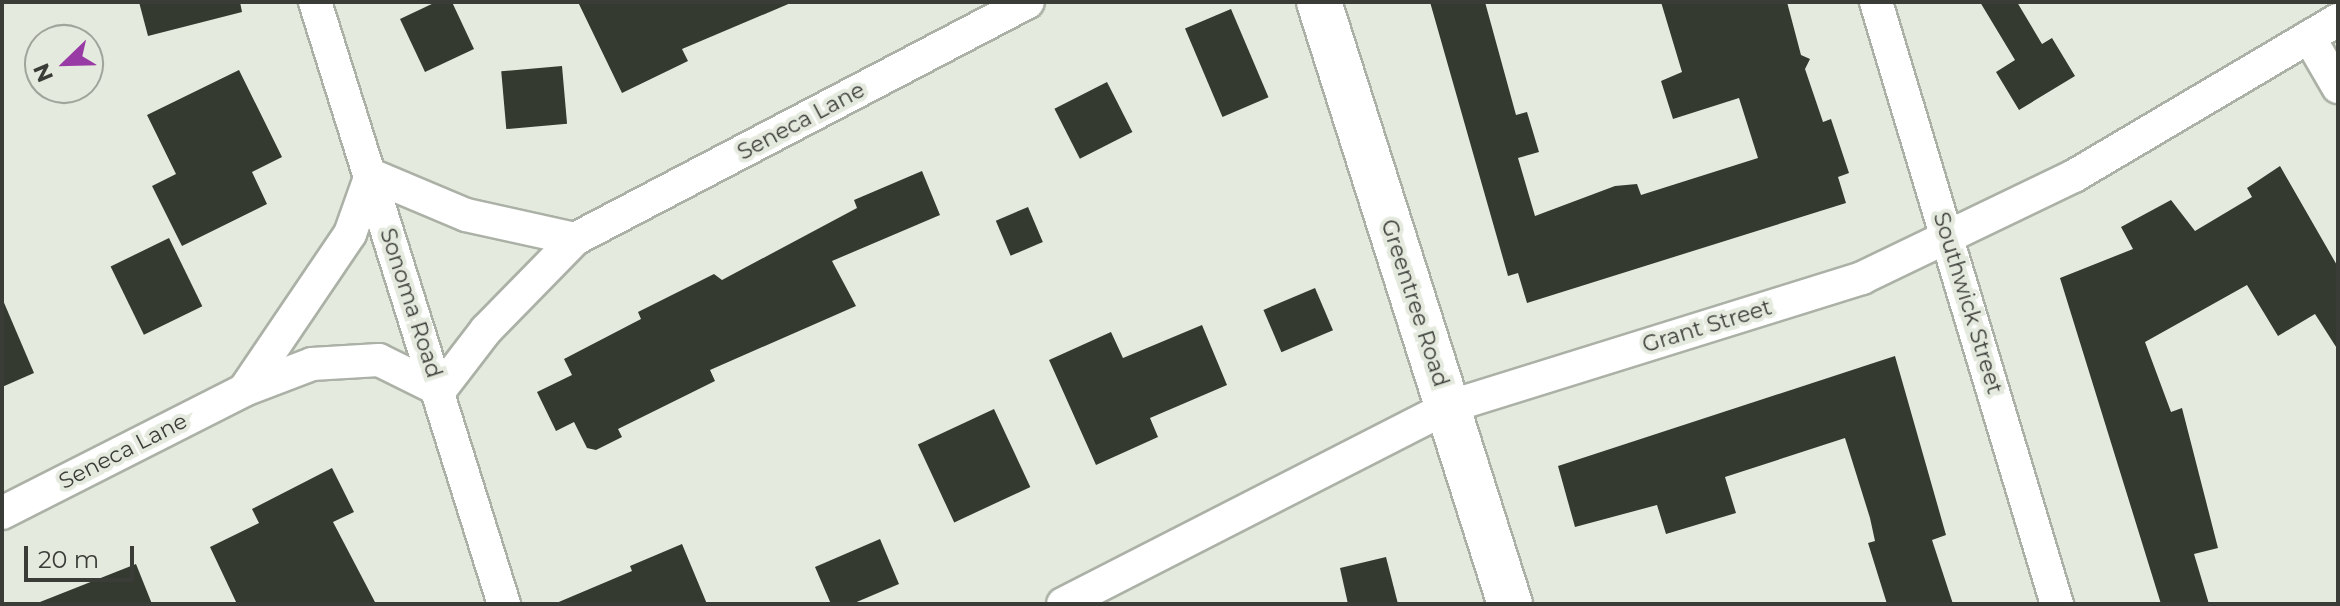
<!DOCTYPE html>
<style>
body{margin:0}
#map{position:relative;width:2340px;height:606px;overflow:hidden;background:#e4eade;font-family:Montserrat,sans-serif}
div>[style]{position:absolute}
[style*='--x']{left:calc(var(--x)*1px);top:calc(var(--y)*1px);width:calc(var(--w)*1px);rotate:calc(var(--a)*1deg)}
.building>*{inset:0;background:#353a31;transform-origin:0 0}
.roads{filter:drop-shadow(2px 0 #abb1a6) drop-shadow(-2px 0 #abb1a6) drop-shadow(0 2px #abb1a6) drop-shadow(0 -2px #abb1a6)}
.street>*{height:32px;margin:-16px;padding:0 16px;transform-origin:16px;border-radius:16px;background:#fff}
.secondary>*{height:44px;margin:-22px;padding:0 22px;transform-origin:22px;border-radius:22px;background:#fff}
span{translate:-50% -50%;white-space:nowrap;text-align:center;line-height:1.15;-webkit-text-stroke:8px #e4eade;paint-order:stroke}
.street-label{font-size:22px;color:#3a3c37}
.frame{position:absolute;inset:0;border:4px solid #3a3c37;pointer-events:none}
.north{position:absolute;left:24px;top:24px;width:80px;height:80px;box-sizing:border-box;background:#e4eade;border:2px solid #a0a49b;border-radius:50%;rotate:247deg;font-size:22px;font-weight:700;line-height:32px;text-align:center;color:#3a3c37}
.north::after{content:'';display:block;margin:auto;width:28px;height:36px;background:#993ba5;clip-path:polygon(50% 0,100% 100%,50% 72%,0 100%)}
.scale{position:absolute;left:24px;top:546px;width:110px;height:36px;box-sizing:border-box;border:4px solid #3a3c37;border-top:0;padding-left:10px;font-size:24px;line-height:28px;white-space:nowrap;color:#3a3c37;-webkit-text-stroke:6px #e4eade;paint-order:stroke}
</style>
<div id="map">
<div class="building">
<i style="clip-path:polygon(139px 2px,240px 2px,242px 12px,148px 36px)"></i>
<i style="clip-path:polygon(436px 2px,452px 2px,474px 49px,425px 72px,400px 19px)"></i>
<i style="clip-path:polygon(578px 2px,793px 2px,682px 49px,688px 61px,622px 93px)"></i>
<i style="clip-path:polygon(1430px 2px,1485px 2px,1516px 115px,1527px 112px,1539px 152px,1518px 158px,1535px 216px,1615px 186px,1637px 184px,1641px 195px,1758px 158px,1739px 98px,1673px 119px,1661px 81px,1682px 72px,1661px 2px,1787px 2px,1801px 55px,1810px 59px,1805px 69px,1823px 122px,1831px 119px,1849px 173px,1838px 177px,1846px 203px,1527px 303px,1518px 273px,1508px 276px)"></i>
<i style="clip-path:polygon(1980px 2px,2017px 2px,2042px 44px,2052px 38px,2075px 76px,2019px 110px,1996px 72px,2015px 60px)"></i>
<i style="left:1231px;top:9px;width:96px;height:50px;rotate:67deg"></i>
<i style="left:562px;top:66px;width:58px;height:61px;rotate:85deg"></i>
<i style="clip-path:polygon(239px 70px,282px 157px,252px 172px,267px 204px,182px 246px,152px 186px,176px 174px,147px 115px)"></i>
<i style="left:1107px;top:82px;width:56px;height:59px;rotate:63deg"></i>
<i style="clip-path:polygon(2280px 166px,2338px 267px,2338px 350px,2315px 314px,2278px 336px,2247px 285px,2145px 342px,2171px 412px,2182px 408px,2218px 548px,2194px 554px,2209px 604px,2161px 604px,2060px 278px,2133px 249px,2121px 227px,2171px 200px,2195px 231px,2252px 197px,2247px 188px)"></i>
<i style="clip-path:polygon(922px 171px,940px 215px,832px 261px,856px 306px,710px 370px,715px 381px,618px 429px,622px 437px,596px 450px,587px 448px,574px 422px,556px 431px,537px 392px,572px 375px,564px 359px,641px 319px,638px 312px,714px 274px,722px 280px,857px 208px,854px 200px)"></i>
<i style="left:1028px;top:207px;width:38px;height:35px;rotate:67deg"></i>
<i style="left:169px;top:238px;width:76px;height:65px;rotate:64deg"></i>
<i style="left:1315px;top:288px;width:46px;height:56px;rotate:67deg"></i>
<i style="clip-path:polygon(2px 298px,34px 373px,2px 387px)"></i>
<i style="clip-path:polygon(1202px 325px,1227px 385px,1150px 418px,1158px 437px,1096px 465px,1049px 360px,1111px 332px,1123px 358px)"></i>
<i style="clip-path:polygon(1895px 356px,1946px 535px,1932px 540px,1953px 604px,1887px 604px,1868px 543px,1875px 541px,1870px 518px,1845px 438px,1725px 477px,1736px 513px,1666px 534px,1657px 505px,1575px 527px,1558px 466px)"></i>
<i style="left:994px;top:409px;width:86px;height:84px;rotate:65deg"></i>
<i style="clip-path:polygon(332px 468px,354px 512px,333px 522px,376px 604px,237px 604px,210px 547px,259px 523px,252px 509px)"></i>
<i style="clip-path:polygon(880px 539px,899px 584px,852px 604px,831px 604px,815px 567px)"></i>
<i style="clip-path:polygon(682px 544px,707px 604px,554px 604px,632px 571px,630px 566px)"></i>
<i style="clip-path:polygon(1386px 557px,1398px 604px,1348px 604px,1340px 568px)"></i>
<i style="clip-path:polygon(136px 564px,152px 604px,41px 604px,40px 602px)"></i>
</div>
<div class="roads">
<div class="street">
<i style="--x:315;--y:2;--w:631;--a:72.57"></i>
<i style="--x:1876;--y:2;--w:629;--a:73.27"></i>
<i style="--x:2309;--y:37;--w:58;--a:59.9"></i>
<i style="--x:245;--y:389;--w:187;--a:-55.9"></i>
<i style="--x:350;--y:234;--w:63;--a:-70.4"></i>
<i style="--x:371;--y:175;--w:103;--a:22.8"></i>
<i style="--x:466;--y:215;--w:112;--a:12.4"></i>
<i style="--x:2;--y:513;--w:271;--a:-26.9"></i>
<i style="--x:244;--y:390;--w:73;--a:-20.9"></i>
<i style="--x:312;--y:364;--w:67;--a:-3.4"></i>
<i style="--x:379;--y:360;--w:68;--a:26.2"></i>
<i style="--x:440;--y:390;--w:76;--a:-52.5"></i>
<i style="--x:486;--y:330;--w:127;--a:-45.6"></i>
<i style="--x:575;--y:239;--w:511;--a:-27.62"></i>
<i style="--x:1063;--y:604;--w:432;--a:-27.1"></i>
<i style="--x:1448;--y:407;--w:434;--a:-17.3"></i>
<i style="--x:1862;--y:278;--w:235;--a:-25.7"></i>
<i style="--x:2074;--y:176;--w:307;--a:-30.6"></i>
</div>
<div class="secondary">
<i style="--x:1319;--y:2;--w:632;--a:72.4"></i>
</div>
</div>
<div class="street-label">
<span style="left:801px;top:121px;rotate:-28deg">Seneca Lane</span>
<span style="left:411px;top:303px;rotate:72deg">Sonoma Road</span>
<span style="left:1415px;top:303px;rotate:72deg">Greentree Road</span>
<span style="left:1968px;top:303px;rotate:73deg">Southwick Street</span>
<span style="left:1707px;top:326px;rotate:-17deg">Grant Street</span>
<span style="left:123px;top:451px;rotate:-27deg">Seneca Lane</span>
</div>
<div class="frame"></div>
<div class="north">N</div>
<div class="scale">20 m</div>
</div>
